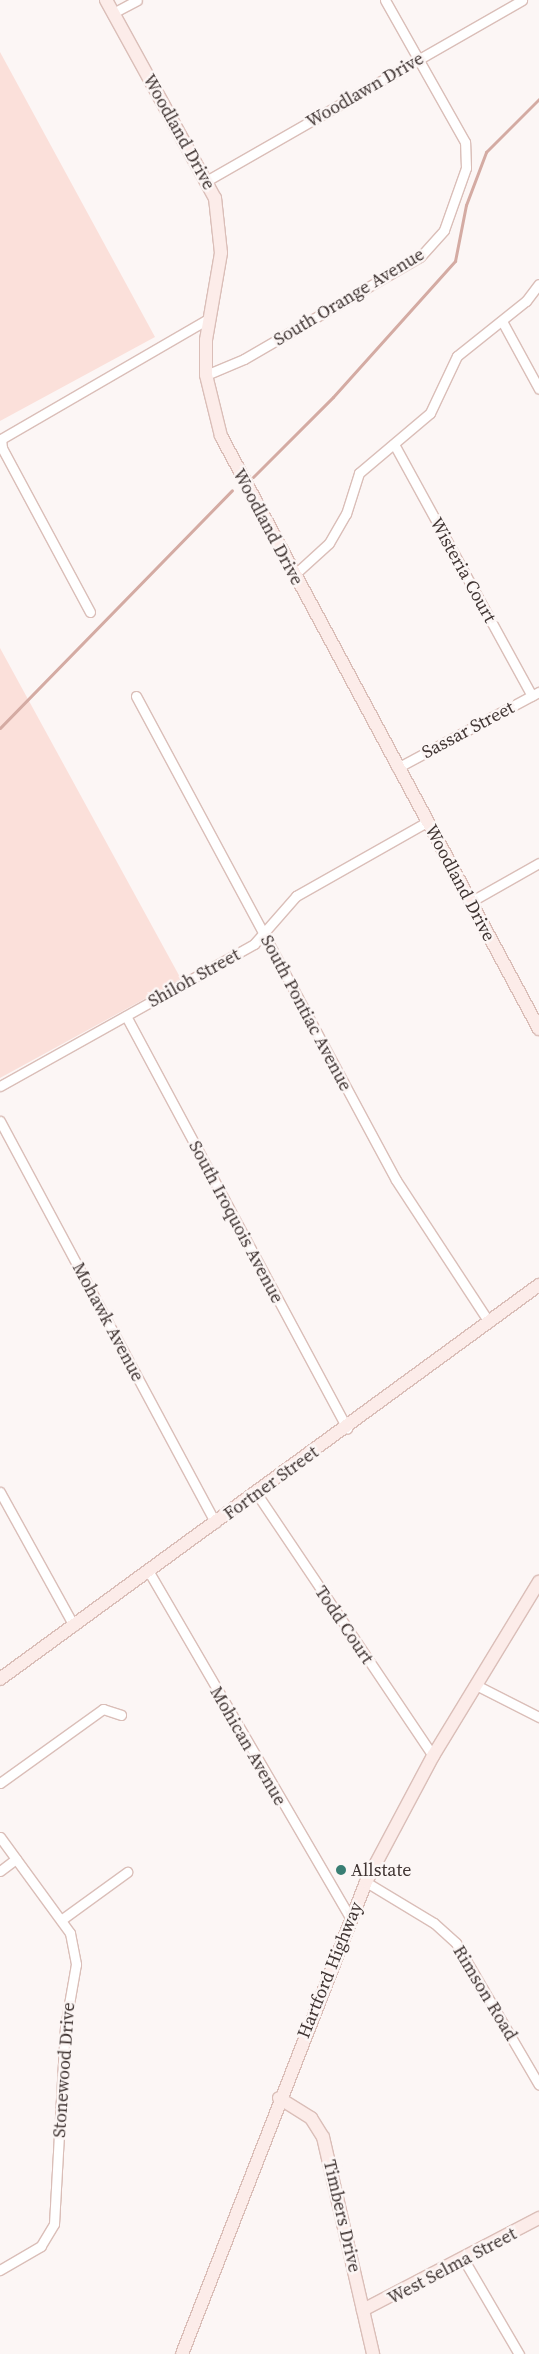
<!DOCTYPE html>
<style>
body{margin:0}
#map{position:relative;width:539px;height:2354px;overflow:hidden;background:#fcf6f5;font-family:"Source Serif 4",serif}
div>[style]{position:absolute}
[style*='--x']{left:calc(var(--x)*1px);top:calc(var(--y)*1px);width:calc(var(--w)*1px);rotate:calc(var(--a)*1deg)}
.green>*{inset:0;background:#fbe0da}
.stream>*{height:3px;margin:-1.5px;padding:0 1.5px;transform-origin:1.5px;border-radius:1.5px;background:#d4aba3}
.roads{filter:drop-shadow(1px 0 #dabeb8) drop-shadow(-1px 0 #dabeb8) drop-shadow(0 1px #dabeb8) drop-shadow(0 -1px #dabeb8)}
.street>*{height:9px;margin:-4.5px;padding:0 4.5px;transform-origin:4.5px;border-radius:4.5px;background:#fff}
.secondary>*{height:12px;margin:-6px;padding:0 6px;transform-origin:6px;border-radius:6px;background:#fcece9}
.dots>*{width:14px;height:14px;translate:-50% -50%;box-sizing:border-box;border:2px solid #fcf6f5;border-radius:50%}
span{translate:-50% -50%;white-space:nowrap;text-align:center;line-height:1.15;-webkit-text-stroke:5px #fcf6f5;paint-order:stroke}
.street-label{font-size:18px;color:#403533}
.poi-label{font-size:18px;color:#403533}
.left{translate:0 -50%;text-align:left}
</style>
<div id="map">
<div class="green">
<i style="clip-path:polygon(0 52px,155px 337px,0 421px)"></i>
<i style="clip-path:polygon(0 648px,181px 979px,0 1078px)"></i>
</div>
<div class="stream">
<i style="--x:253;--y:477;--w:113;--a:-45"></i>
<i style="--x:333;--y:397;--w:183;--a:-48.1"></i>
<i style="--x:455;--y:261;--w:57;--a:-78.9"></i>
<i style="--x:466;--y:205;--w:57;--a:-69.3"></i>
<i style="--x:486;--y:152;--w:75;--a:-45"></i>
<i style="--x:0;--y:728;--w:332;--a:-45.7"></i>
</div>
<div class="roads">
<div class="street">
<i style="--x:113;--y:13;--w:27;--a:-28"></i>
<i style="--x:208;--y:180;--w:362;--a:-29.8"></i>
<i style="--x:502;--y:321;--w:77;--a:61.4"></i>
<i style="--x:206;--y:375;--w:41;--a:-22.8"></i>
<i style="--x:244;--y:359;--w:203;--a:-30.1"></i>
<i style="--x:420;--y:257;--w:36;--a:-48"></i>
<i style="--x:444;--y:230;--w:66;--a:-70.5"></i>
<i style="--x:466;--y:168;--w:26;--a:-92"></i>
<i style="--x:465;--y:142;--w:163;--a:-119.4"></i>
<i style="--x:394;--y:444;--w:287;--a:61.3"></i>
<i style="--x:294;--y:575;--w:47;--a:-42.4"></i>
<i style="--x:329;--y:543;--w:34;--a:-60"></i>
<i style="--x:346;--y:514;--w:43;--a:-72.4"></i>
<i style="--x:359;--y:473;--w:93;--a:-40.2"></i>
<i style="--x:430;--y:413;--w:63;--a:-64.7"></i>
<i style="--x:457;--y:356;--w:88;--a:-38.6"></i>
<i style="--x:526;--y:301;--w:21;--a:-53"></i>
<i style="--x:90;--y:612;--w:186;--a:-118.2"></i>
<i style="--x:2;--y:448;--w:9;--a:-96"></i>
<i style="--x:1;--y:439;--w:241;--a:-30.1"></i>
<i style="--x:136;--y:696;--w:549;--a:61.76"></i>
<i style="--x:396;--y:1180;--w:170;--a:56.8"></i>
<i style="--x:397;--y:768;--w:161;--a:-28.2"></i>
<i style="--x:470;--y:902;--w:79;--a:-29.5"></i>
<i style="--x:126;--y:1016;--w:468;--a:61.8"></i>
<i style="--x:0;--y:1086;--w:291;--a:-29.2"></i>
<i style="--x:254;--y:944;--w:64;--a:-48.8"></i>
<i style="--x:296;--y:896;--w:150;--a:-29.5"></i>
<i style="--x:0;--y:1121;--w:456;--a:61.8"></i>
<i style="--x:0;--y:1492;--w:153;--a:61.1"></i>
<i style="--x:257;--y:1494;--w:316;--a:56.1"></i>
<i style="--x:149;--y:1572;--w:400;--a:59.8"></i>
<i style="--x:476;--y:1685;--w:71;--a:26.9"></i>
<i style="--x:0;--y:1783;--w:127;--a:-35.7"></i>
<i style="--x:103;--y:1709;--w:19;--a:18"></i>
<i style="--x:0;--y:1837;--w:119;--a:53.9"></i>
<i style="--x:70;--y:1933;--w:32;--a:79"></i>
<i style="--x:76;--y:1964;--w:64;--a:99.9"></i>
<i style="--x:65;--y:2027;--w:197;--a:93.2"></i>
<i style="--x:54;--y:2224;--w:26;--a:121"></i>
<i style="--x:41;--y:2246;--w:48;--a:149.7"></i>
<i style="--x:0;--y:1871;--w:20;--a:-37"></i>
<i style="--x:366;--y:1882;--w:79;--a:31.1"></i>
<i style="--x:434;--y:1923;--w:30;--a:42"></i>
<i style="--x:456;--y:1943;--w:164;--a:59.7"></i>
<i style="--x:61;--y:1920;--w:82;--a:-36"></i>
<i style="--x:464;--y:2260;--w:109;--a:59.7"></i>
</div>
<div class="secondary">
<i style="--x:106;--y:0;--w:226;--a:61.2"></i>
<i style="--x:215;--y:198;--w:55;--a:83.8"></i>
<i style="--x:221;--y:253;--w:88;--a:99.8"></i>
<i style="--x:206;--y:340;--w:35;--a:90"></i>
<i style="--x:206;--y:375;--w:63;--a:76.2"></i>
<i style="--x:221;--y:436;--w:673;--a:61.8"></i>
<i style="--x:0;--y:1679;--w:668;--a:-36.17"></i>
<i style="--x:279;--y:2098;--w:38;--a:32"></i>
<i style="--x:311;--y:2118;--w:22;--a:58"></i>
<i style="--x:323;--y:2137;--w:223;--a:77"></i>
<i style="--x:363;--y:2310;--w:199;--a:-27.6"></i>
<i style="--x:182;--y:2354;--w:507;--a:-68.7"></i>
<i style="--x:366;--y:1882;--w:143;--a:-62"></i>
<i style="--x:433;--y:1756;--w:204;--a:-58.7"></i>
</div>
</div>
<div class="dots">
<i style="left:341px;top:1870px;background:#397e73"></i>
</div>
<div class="street-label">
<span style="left:365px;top:90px;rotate:-30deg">Woodlawn Drive</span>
<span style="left:179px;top:132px;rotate:61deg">Woodland Drive</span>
<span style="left:349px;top:297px;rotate:-31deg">South Orange Avenue</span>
<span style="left:268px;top:527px;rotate:62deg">Woodland Drive</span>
<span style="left:463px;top:570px;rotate:61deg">Wisteria Court</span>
<span style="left:468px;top:730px;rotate:-28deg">Sassar Street</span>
<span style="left:460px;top:883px;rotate:62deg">Woodland Drive</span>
<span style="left:194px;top:978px;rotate:-29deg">Shiloh Street</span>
<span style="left:306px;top:1013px;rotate:62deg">South Pontiac Avenue</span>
<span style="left:236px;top:1222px;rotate:62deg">South Iroquois Avenue</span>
<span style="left:108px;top:1322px;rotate:62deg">Mohawk Avenue</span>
<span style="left:271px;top:1483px;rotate:-36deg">Fortner Street</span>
<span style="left:344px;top:1625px;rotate:56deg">Todd Court</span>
<span style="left:248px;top:1746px;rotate:60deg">Mohican Avenue</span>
<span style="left:330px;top:1970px;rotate:-68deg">Hartford Highway</span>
<span style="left:485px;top:1993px;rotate:59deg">Rimson Road</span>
<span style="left:64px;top:2070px;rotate:-86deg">Stonewood Drive</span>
<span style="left:342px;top:2216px;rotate:77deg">Timbers Drive</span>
<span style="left:452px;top:2266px;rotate:-28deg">West Selma Street</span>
</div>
<div class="poi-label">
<span class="left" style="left:351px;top:1870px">Allstate</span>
</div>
</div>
